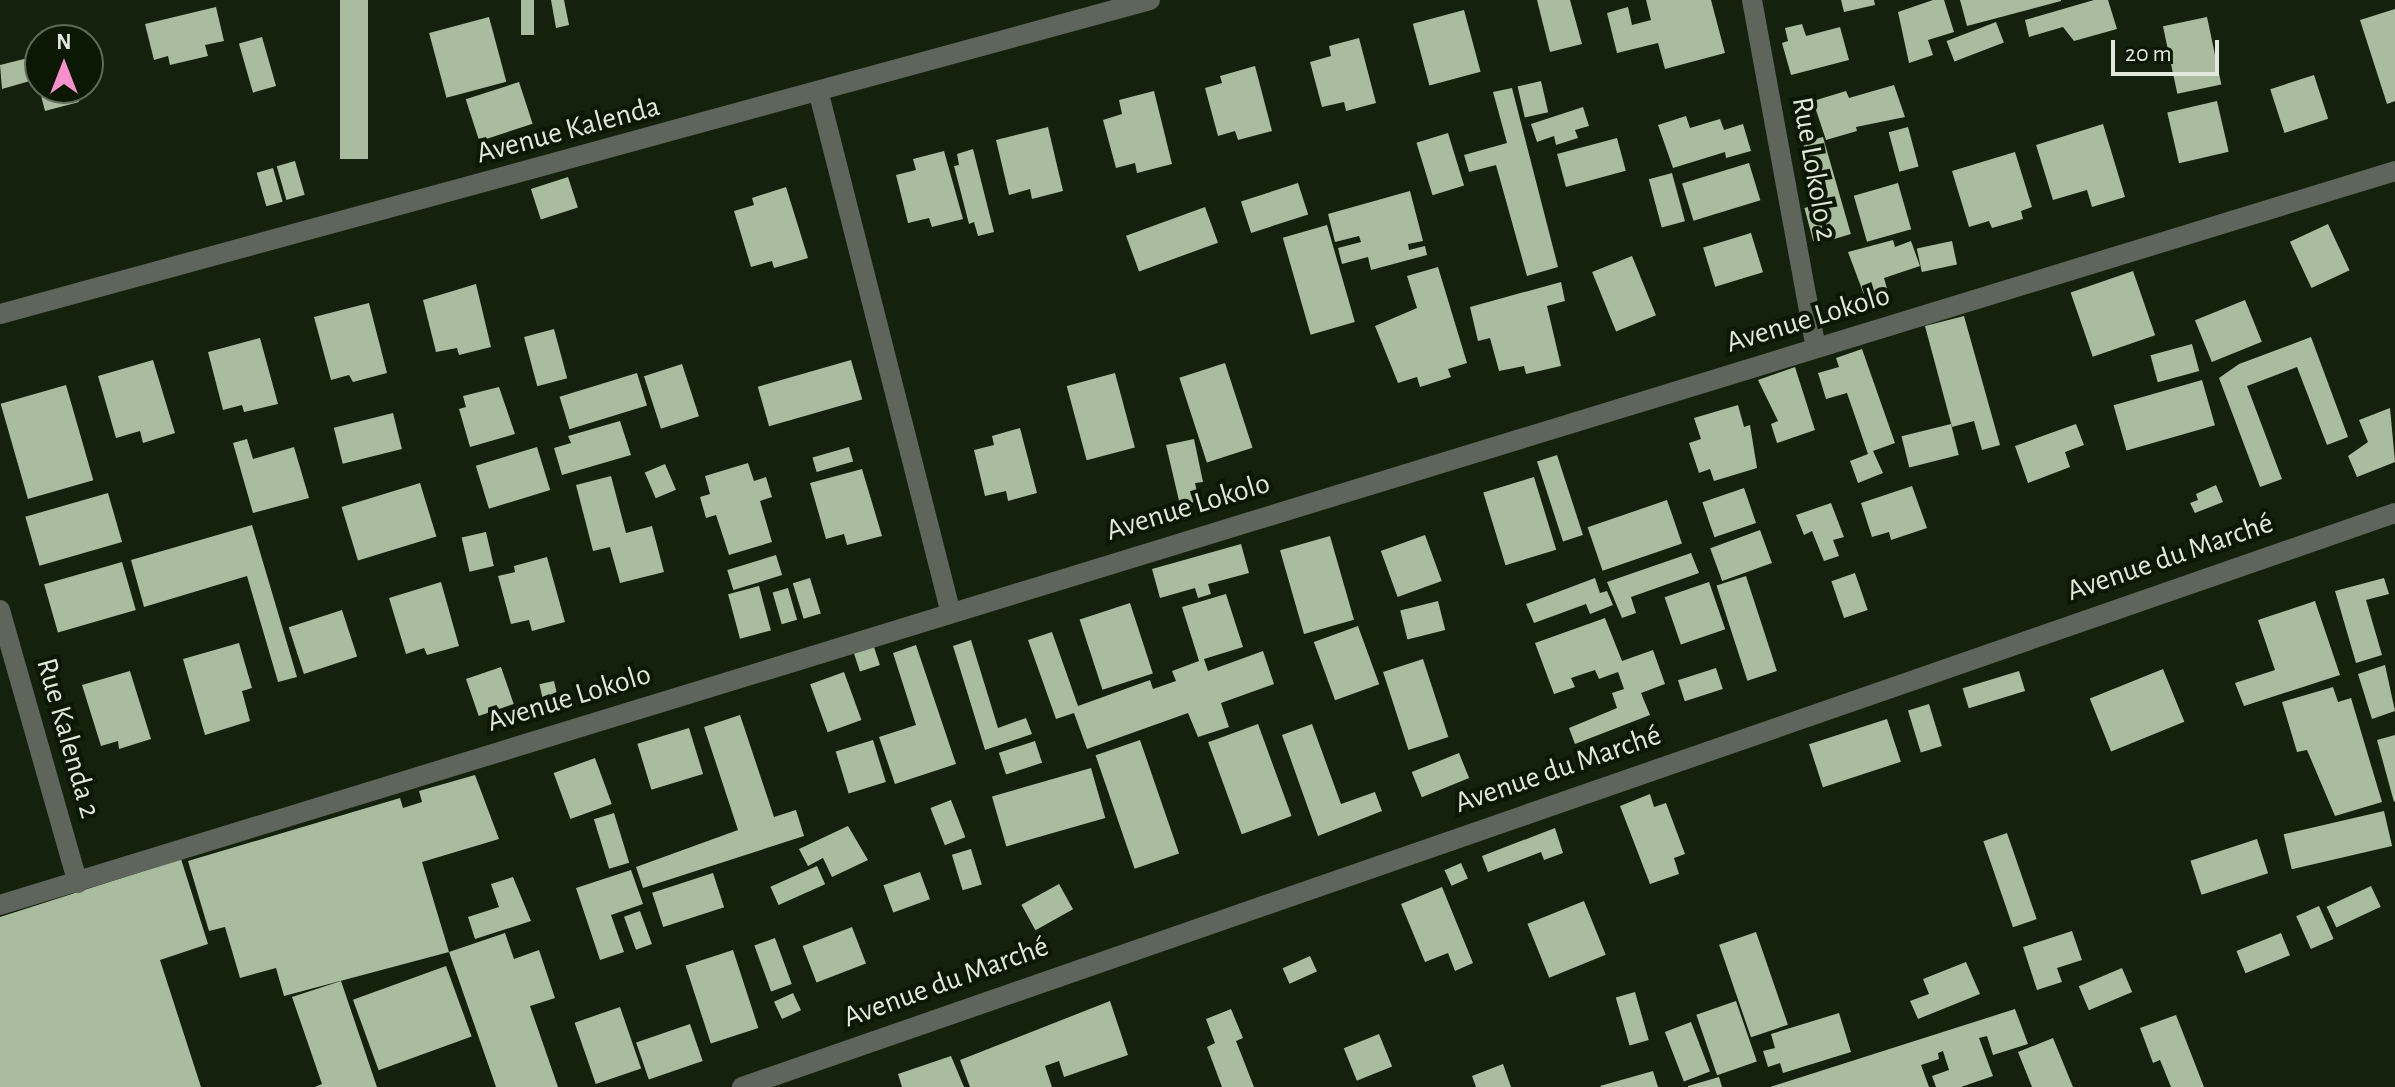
<!DOCTYPE html>
<meta charset="utf-8">
<style>
body{margin:0}
#map{position:relative;width:2395px;height:1087px;overflow:hidden;background:#14210c;font-family:"Alegreya Sans",sans-serif}
div>[style]{position:absolute}
[style*='--x']{left:calc(var(--x)*1px);top:calc(var(--y)*1px);width:calc(var(--w)*1px);rotate:calc(var(--a)*1deg)}
.building>*{inset:0;background:#aabca0;transform-origin:0 0}
.minor>*{height:20px;margin:-10px;padding:0 10px;transform-origin:10px;border-radius:10px;background:#5e655a}
span{translate:-50% -50%;white-space:nowrap;text-align:center;line-height:1.15;-webkit-text-stroke:8px #0b1804;paint-order:stroke}
.street-label{font-size:30px;color:#e0e9db}
.north{position:absolute;left:24px;top:24px;width:80px;height:80px;box-sizing:border-box;background:#0b1804;border:2px solid #606c5a;border-radius:50%;rotate:0deg;font-size:22px;font-weight:700;line-height:32px;text-align:center;color:#e0e9db}
.north::after{content:'';display:block;margin:auto;width:28px;height:36px;background:#f790cd;clip-path:polygon(50% 0,100% 100%,50% 72%,0 100%)}
.scale{position:absolute;left:2111px;top:40px;width:108px;height:36px;box-sizing:border-box;border:4px solid #e0e9db;border-top:0;padding-left:10px;font-size:24px;line-height:28px;white-space:nowrap;color:#e0e9db;-webkit-text-stroke:6px #0b1804;paint-order:stroke}
</style>
<div id="map">
<div class="building">
<i style="left:340px;top:0;width:28px;height:159px"></i>
<i style="left:521px;top:0;width:13px;height:35px"></i>
<i style="clip-path:polygon(551px 0,564px 0,569px 25px,556px 28px)"></i>
<i style="clip-path:polygon(1537px 0,1570px 0,1582px 44px,1550px 52px)"></i>
<i style="clip-path:polygon(1646px 0,1711px 0,1725px 53px,1665px 69px,1658px 43px,1617px 53px,1607px 13px,1628px 7px,1632px 25px,1651px 20px)"></i>
<i style="clip-path:polygon(1841px 0,1874px 0,1875px 5px,1844px 12px)"></i>
<i style="clip-path:polygon(1933px 0,1944px 0,1954px 32px,1928px 40px,1933px 55px,1909px 63px,1898px 12px)"></i>
<i style="clip-path:polygon(1960px 0,2061px 0,2061px 1px,1967px 26px)"></i>
<i style="clip-path:polygon(2094px 0,2108px 0,2117px 29px,2074px 41px,2063px 27px,2029px 37px,2025px 20px)"></i>
<i style="clip-path:polygon(216px 7px,224px 41px,205px 45px,208px 56px,170px 65px,168px 56px,154px 60px,145px 24px)"></i>
<i style="clip-path:polygon(2395px 9px,2395px 101px,2387px 104px,2360px 20px)"></i>
<i style="left:1464px;top:10px;width:64px;height:53px;rotate:75deg"></i>
<i style="left:489px;top:17px;width:67px;height:62px;rotate:75deg"></i>
<i style="left:2207px;top:17px;width:69px;height:45px;rotate:78deg"></i>
<i style="left:1996px;top:22px;width:22px;height:53px;rotate:69deg"></i>
<i style="clip-path:polygon(1802px 24px,1806px 36px,1840px 27px,1849px 60px,1791px 75px,1782px 43px,1788px 41px,1785px 28px)"></i>
<i style="left:262px;top:37px;width:51px;height:24px;rotate:74deg"></i>
<i style="clip-path:polygon(1359px 38px,1376px 103px,1346px 111px,1344px 102px,1322px 107px,1310px 62px,1331px 56px,1329px 46px)"></i>
<i style="clip-path:polygon(40px 55px,40px 88px,37px 79px,2px 89px,0 65px)"></i>
<i style="clip-path:polygon(1255px 66px,1272px 131px,1238px 140px,1235px 131px,1218px 136px,1205px 88px,1222px 83px,1220px 76px)"></i>
<i style="clip-path:polygon(89px 67px,95px 89px,77px 94px,79px 102px,45px 111px,39px 88px,88px 88px)"></i>
<i style="left:2314px;top:75px;width:46px;height:46px;rotate:72deg"></i>
<i style="left:1541px;top:81px;width:32px;height:24px;rotate:77deg"></i>
<i style="left:519px;top:82px;width:44px;height:56px;rotate:72deg"></i>
<i style="clip-path:polygon(1894px 85px,1905px 117px,1856px 127px,1857px 131px,1826px 140px,1813px 101px,1846px 91px,1849px 98px)"></i>
<i style="clip-path:polygon(1512px 88px,1558px 267px,1527px 276px,1496px 165px,1469px 172px,1464px 155px,1507px 143px,1493px 92px)"></i>
<i style="clip-path:polygon(1154px 91px,1172px 164px,1137px 173px,1135px 163px,1116px 168px,1103px 120px,1122px 114px,1119px 100px)"></i>
<i style="left:2217px;top:101px;width:52px;height:51px;rotate:77deg"></i>
<i style="clip-path:polygon(1583px 107px,1589px 126px,1575px 130px,1578px 138px,1556px 145px,1554px 136px,1537px 142px,1531px 124px)"></i>
<i style="clip-path:polygon(1686px 116px,1690px 128px,1720px 119px,1724px 130px,1743px 124px,1751px 151px,1726px 158px,1725px 152px,1673px 168px,1658px 125px)"></i>
<i style="clip-path:polygon(2103px 124px,2125px 197px,2092px 207px,2087px 190px,2053px 200px,2036px 145px)"></i>
<i style="clip-path:polygon(1048px 127px,1063px 191px,1032px 199px,1030px 189px,1009px 195px,996px 140px)"></i>
<i style="left:1908px;top:127px;width:41px;height:20px;rotate:75deg"></i>
<i style="left:1448px;top:133px;width:55px;height:33px;rotate:73deg"></i>
<i style="left:1823px;top:137px;width:101px;height:21px;rotate:74deg"></i>
<i style="left:1617px;top:138px;width:34px;height:62px;rotate:75deg"></i>
<i style="clip-path:polygon(973px 149px,994px 232px,978px 236px,974px 222px,969px 224px,954px 166px,959px 165px,957px 154px)"></i>
<i style="clip-path:polygon(944px 151px,963px 219px,932px 227px,929px 218px,908px 223px,896px 175px,916px 170px,913px 159px)"></i>
<i style="clip-path:polygon(2015px 152px,2032px 207px,2021px 211px,2023px 219px,1992px 228px,1989px 221px,1969px 227px,1952px 171px)"></i>
<i style="left:295px;top:161px;width:35px;height:19px;rotate:74deg"></i>
<i style="left:1749px;top:163px;width:39px;height:70px;rotate:73deg"></i>
<i style="left:273px;top:168px;width:35px;height:17px;rotate:74deg"></i>
<i style="left:1672px;top:173px;width:50px;height:24px;rotate:75deg"></i>
<i style="left:568px;top:177px;width:32px;height:39px;rotate:72deg"></i>
<i style="left:1298px;top:183px;width:33px;height:60px;rotate:72deg"></i>
<i style="left:1898px;top:183px;width:48px;height:46px;rotate:74deg"></i>
<i style="clip-path:polygon(786px 187px,808px 258px,774px 268px,772px 261px,751px 267px,734px 211px,754px 205px,752px 198px)"></i>
<i style="clip-path:polygon(1410px 191px,1423px 241px,1408px 244px,1409px 250px,1425px 246px,1427px 255px,1371px 270px,1368px 257px,1342px 264px,1338px 248px,1361px 242px,1359px 236px,1335px 242px,1328px 214px)"></i>
<i style="left:1816px;top:205px;width:34px;height:12px;rotate:75deg"></i>
<i style="left:1205px;top:207px;width:38px;height:84px;rotate:70deg"></i>
<i style="left:2328px;top:224px;width:51px;height:42px;rotate:65deg"></i>
<i style="left:1327px;top:225px;width:101px;height:46px;rotate:74deg"></i>
<i style="left:1751px;top:233px;width:41px;height:50px;rotate:73deg"></i>
<i style="clip-path:polygon(1893px 240px,1895px 247px,1911px 241px,1920px 266px,1884px 278px,1888px 292px,1866px 300px,1848px 252px)"></i>
<i style="left:1952px;top:241px;width:24px;height:36px;rotate:78deg"></i>
<i style="left:1632px;top:256px;width:64px;height:43px;rotate:68deg"></i>
<i style="clip-path:polygon(1438px 267px,1467px 363px,1448px 369px,1451px 377px,1420px 387px,1417px 377px,1398px 383px,1375px 326px,1417px 308px,1407px 276px)"></i>
<i style="left:2133px;top:271px;width:68px;height:66px;rotate:71deg"></i>
<i style="clip-path:polygon(1561px 282px,1565px 301px,1547px 306px,1561px 366px,1526px 374px,1524px 366px,1499px 371px,1490px 338px,1478px 341px,1470px 307px)"></i>
<i style="clip-path:polygon(476px 284px,491px 347px,459px 355px,457px 348px,436px 352px,423px 300px)"></i>
<i style="left:2245px;top:300px;width:45px;height:54px;rotate:68deg"></i>
<i style="clip-path:polygon(369px 303px,387px 373px,353px 382px,349px 375px,331px 380px,314px 317px)"></i>
<i style="clip-path:polygon(1964px 316px,2000px 445px,1982px 450px,1974px 421px,1952px 427px,1925px 326px)"></i>
<i style="left:554px;top:329px;width:51px;height:31px;rotate:75deg"></i>
<i style="clip-path:polygon(2311px 337px,2348px 437px,2327px 445px,2297px 367px,2247px 386px,2282px 479px,2260px 487px,2219px 378px,2239px 364px)"></i>
<i style="clip-path:polygon(260px 338px,278px 404px,244px 412px,242px 405px,223px 410px,208px 352px)"></i>
<i style="left:2192px;top:344px;width:28px;height:43px;rotate:75deg"></i>
<i style="clip-path:polygon(1862px 349px,1895px 443px,1873px 451px,1883px 473px,1858px 483px,1850px 461px,1868px 454px,1847px 393px,1826px 399px,1818px 373px,1839px 367px,1836px 358px)"></i>
<i style="clip-path:polygon(153px 360px,175px 433px,143px 443px,140px 431px,116px 438px,98px 376px)"></i>
<i style="left:851px;top:360px;width:41px;height:97px;rotate:74deg"></i>
<i style="left:1225px;top:363px;width:89px;height:48px;rotate:72deg"></i>
<i style="left:682px;top:364px;width:55px;height:40px;rotate:72deg"></i>
<i style="clip-path:polygon(1795px 367px,1815px 430px,1777px 443px,1771px 424px,1778px 421px,1758px 380px)"></i>
<i style="left:637px;top:373px;width:34px;height:81px;rotate:73deg"></i>
<i style="left:1115px;top:373px;width:77px;height:50px;rotate:75deg"></i>
<i style="left:2202px;top:380px;width:47px;height:92px;rotate:74deg"></i>
<i style="left:66px;top:385px;width:99px;height:68px;rotate:74deg"></i>
<i style="clip-path:polygon(499px 387px,515px 434px,470px 447px,459px 409px,466px 407px,463px 396px)"></i>
<i style="clip-path:polygon(1738px 405px,1744px 427px,1750px 425px,1757px 468px,1714px 481px,1710px 469px,1699px 473px,1689px 443px,1701px 439px,1694px 418px)"></i>
<i style="clip-path:polygon(2390px 408px,2395px 462px,2357px 477px,2348px 456px,2368px 442px,2359px 420px)"></i>
<i style="left:393px;top:413px;width:37px;height:61px;rotate:76deg"></i>
<i style="clip-path:polygon(620px 421px,631px 455px,562px 475px,554px 448px,571px 443px,568px 436px)"></i>
<i style="left:1951px;top:424px;width:32px;height:51px;rotate:76deg"></i>
<i style="clip-path:polygon(2076px 424px,2084px 445px,2065px 452px,2070px 467px,2028px 483px,2015px 446px)"></i>
<i style="clip-path:polygon(1020px 428px,1037px 493px,1008px 501px,1006px 491px,985px 496px,974px 450px,994px 445px,992px 436px)"></i>
<i style="clip-path:polygon(247px 439px,253px 459px,294px 447px,309px 498px,253px 513px,233px 443px)"></i>
<i style="clip-path:polygon(1194px 439px,1203px 482px,1195px 483px,1199px 501px,1180px 505px,1166px 445px)"></i>
<i style="left:537px;top:447px;width:45px;height:64px;rotate:73deg"></i>
<i style="left:849px;top:447px;width:15px;height:38px;rotate:74deg"></i>
<i style="left:1557px;top:455px;width:84px;height:21px;rotate:72deg"></i>
<i style="clip-path:polygon(748px 463px,754px 481px,766px 477px,772px 497px,760px 501px,772px 542px,729px 555px,716px 515px,706px 518px,700px 497px,710px 494px,705px 476px)"></i>
<i style="left:665px;top:464px;width:28px;height:22px;rotate:67deg"></i>
<i style="clip-path:polygon(862px 469px,882px 536px,847px 545px,844px 534px,826px 539px,810px 483px)"></i>
<i style="clip-path:polygon(611px 476px,626px 533px,652px 526px,664px 572px,620px 583px,610px 547px,593px 551px,576px 485px)"></i>
<i style="left:1534px;top:477px;width:76px;height:53px;rotate:73deg"></i>
<i style="left:420px;top:483px;width:56px;height:82px;rotate:73deg"></i>
<i style="clip-path:polygon(2216px 485px,2223px 502px,2195px 513px,2190px 503px,2198px 500px,2196px 494px)"></i>
<i style="clip-path:polygon(1912px 486px,1927px 528px,1891px 540px,1889px 532px,1872px 537px,1861px 503px)"></i>
<i style="left:1744px;top:488px;width:37px;height:44px;rotate:71deg"></i>
<i style="left:108px;top:493px;width:51px;height:86px;rotate:74deg"></i>
<i style="left:1667px;top:500px;width:46px;height:84px;rotate:71deg"></i>
<i style="clip-path:polygon(1831px 503px,1844px 537px,1833px 540px,1839px 556px,1824px 561px,1812px 531px,1804px 535px,1796px 515px)"></i>
<i style="clip-path:polygon(252px 525px,297px 677px,278px 682px,247px 576px,144px 607px,131px 560px)"></i>
<i style="left:1760px;top:530px;width:35px;height:53px;rotate:70deg"></i>
<i style="left:486px;top:532px;width:35px;height:25px;rotate:77deg"></i>
<i style="left:1425px;top:535px;width:49px;height:47px;rotate:70deg"></i>
<i style="left:1330px;top:536px;width:87px;height:52px;rotate:74deg"></i>
<i style="clip-path:polygon(1241px 544px,1249px 573px,1208px 584px,1211px 594px,1198px 598px,1195px 588px,1160px 598px,1152px 569px)"></i>
<i style="clip-path:polygon(1691px 553px,1699px 573px,1631px 597px,1636px 613px,1622px 618px,1607px 582px)"></i>
<i style="left:776px;top:555px;width:21px;height:51px;rotate:73deg"></i>
<i style="clip-path:polygon(547px 557px,565px 622px,532px 631px,529px 620px,511px 624px,498px 576px,515px 572px,514px 566px)"></i>
<i style="left:122px;top:562px;width:50px;height:81px;rotate:74deg"></i>
<i style="left:1855px;top:573px;width:39px;height:25px;rotate:71deg"></i>
<i style="left:1746px;top:576px;width:100px;height:31px;rotate:72deg"></i>
<i style="left:810px;top:578px;width:37px;height:18px;rotate:73deg"></i>
<i style="clip-path:polygon(1595px 578px,1600px 593px,1607px 591px,1613px 605px,1590px 614px,1586px 604px,1534px 623px,1526px 604px)"></i>
<i style="clip-path:polygon(2384px 578px,2389px 594px,2366px 600px,2382px 655px,2356px 663px,2335px 591px)"></i>
<i style="clip-path:polygon(441px 582px,459px 646px,427px 655px,424px 648px,406px 654px,389px 598px)"></i>
<i style="left:1709px;top:582px;width:50px;height:47px;rotate:71deg"></i>
<i style="left:759px;top:586px;width:46px;height:32px;rotate:75deg"></i>
<i style="left:788px;top:588px;width:33px;height:16px;rotate:74deg"></i>
<i style="clip-path:polygon(1226px 594px,1243px 647px,1204px 659px,1208px 671px,1263px 651px,1274px 684px,1221px 703px,1229px 727px,1198px 737px,1188px 713px,1087px 749px,1074px 713px,1056px 719px,1028px 640px,1052px 632px,1078px 706px,1150px 680px,1153px 689px,1176px 681px,1172px 671px,1199px 661px,1182px 607px)"></i>
<i style="left:1438px;top:601px;width:30px;height:39px;rotate:76deg"></i>
<i style="clip-path:polygon(2315px 601px,2340px 675px,2244px 706px,2235px 683px,2275px 670px,2258px 620px)"></i>
<i style="left:1130px;top:603px;width:74px;height:53px;rotate:72deg"></i>
<i style="left:342px;top:610px;width:49px;height:56px;rotate:72deg"></i>
<i style="clip-path:polygon(1605px 618px,1622px 661px,1653px 650px,1665px 684px,1641px 693px,1650px 715px,1575px 744px,1569px 728px,1617px 708px,1612px 693px,1624px 689px,1618px 672px,1599px 679px,1595px 670px,1571px 678px,1575px 687px,1554px 694px,1535px 643px)"></i>
<i style="left:1358px;top:626px;width:62px;height:47px;rotate:70deg"></i>
<i style="clip-path:polygon(971px 640px,998px 728px,1026px 718px,1032px 734px,985px 750px,953px 646px)"></i>
<i style="clip-path:polygon(239px 643px,252px 688px,242px 691px,250px 721px,205px 735px,183px 659px)"></i>
<i style="clip-path:polygon(916px 645px,956px 764px,895px 784px,879px 737px,916px 725px,893px 653px)"></i>
<i style="left:874px;top:647px;width:19px;height:21px;rotate:72deg"></i>
<i style="left:1423px;top:659px;width:82px;height:42px;rotate:72deg"></i>
<i style="clip-path:polygon(2385px 665px,2395px 711px,2372px 719px,2358px 674px)"></i>
<i style="left:501px;top:667px;width:39px;height:37px;rotate:71deg"></i>
<i style="left:1716px;top:668px;width:22px;height:40px;rotate:72deg"></i>
<i style="left:2163px;top:669px;width:57px;height:79px;rotate:68deg"></i>
<i style="clip-path:polygon(130px 671px,151px 739px,119px 749px,118px 741px,101px 746px,82px 685px)"></i>
<i style="left:2019px;top:671px;width:21px;height:59px;rotate:73deg"></i>
<i style="left:844px;top:672px;width:51px;height:36px;rotate:70deg"></i>
<i style="left:554px;top:681px;width:18px;height:15px;rotate:77deg"></i>
<i style="clip-path:polygon(2333px 687px,2338px 702px,2351px 698px,2382px 802px,2335px 816px,2307px 750px,2297px 752px,2282px 702px)"></i>
<i style="left:1929px;top:704px;width:44px;height:22px;rotate:73deg"></i>
<i style="clip-path:polygon(740px 715px,774px 817px,796px 810px,804px 836px,643px 888px,636px 867px,738px 830px,704px 727px)"></i>
<i style="left:1887px;top:719px;width:45px;height:82px;rotate:72deg"></i>
<i style="left:1258px;top:724px;width:98px;height:53px;rotate:70deg"></i>
<i style="clip-path:polygon(1312px 724px,1341px 804px,1375px 792px,1382px 811px,1318px 836px,1282px 735px)"></i>
<i style="left:689px;top:728px;width:48px;height:54px;rotate:73deg"></i>
<i style="clip-path:polygon(2395px 735px,2395px 801px,2394px 802px,2377px 740px)"></i>
<i style="left:873px;top:740px;width:44px;height:39px;rotate:73deg"></i>
<i style="left:1140px;top:740px;width:120px;height:47px;rotate:71deg"></i>
<i style="left:1035px;top:741px;width:23px;height:38px;rotate:72deg"></i>
<i style="left:1459px;top:753px;width:27px;height:51px;rotate:68deg"></i>
<i style="left:595px;top:758px;width:49px;height:44px;rotate:70deg"></i>
<i style="left:1091px;top:768px;width:52px;height:103px;rotate:74deg"></i>
<i style="clip-path:polygon(475px 775px,499px 839px,422px 862px,449px 952px,284px 996px,276px 968px,240px 978px,225px 927px,209px 931px,188px 861px,400px 798px,403px 808px,422px 802px,419px 791px)"></i>
<i style="clip-path:polygon(1650px 794px,1654px 807px,1666px 803px,1685px 854px,1674px 858px,1679px 874px,1650px 884px,1620px 806px)"></i>
<i style="left:951px;top:800px;width:40px;height:22px;rotate:69deg"></i>
<i style="left:2384px;top:811px;width:36px;height:103px;rotate:77deg"></i>
<i style="left:614px;top:813px;width:52px;height:21px;rotate:73deg"></i>
<i style="clip-path:polygon(848px 826px,868px 860px,832px 877px,823px 858px,808px 866px,799px 849px)"></i>
<i style="clip-path:polygon(1555px 828px,1563px 853px,1544px 860px,1541px 852px,1488px 872px,1482px 856px)"></i>
<i style="left:2007px;top:833px;width:91px;height:25px;rotate:71deg"></i>
<i style="left:2257px;top:839px;width:36px;height:70px;rotate:72deg"></i>
<i style="left:971px;top:849px;width:37px;height:20px;rotate:73deg"></i>
<i style="clip-path:polygon(181px 859px,208px 944px,160px 960px,201px 1087px,0 1087px,0 917px)"></i>
<i style="left:1461px;top:863px;width:17px;height:18px;rotate:66deg"></i>
<i style="left:817px;top:866px;width:20px;height:51px;rotate:66deg"></i>
<i style="clip-path:polygon(631px 870px,643px 904px,611px 915px,624px 952px,600px 960px,576px 888px)"></i>
<i style="left:920px;top:872px;width:29px;height:39px;rotate:70deg"></i>
<i style="left:713px;top:873px;width:36px;height:64px;rotate:72deg"></i>
<i style="clip-path:polygon(513px 877px,531px 921px,475px 939px,468px 917px,499px 907px,491px 884px)"></i>
<i style="left:1059px;top:884px;width:29px;height:43px;rotate:61deg"></i>
<i style="left:2371px;top:886px;width:23px;height:49px;rotate:65deg"></i>
<i style="clip-path:polygon(1442px 887px,1473px 963px,1455px 971px,1448px 953px,1425px 962px,1401px 904px)"></i>
<i style="left:1584px;top:901px;width:58px;height:61px;rotate:68deg"></i>
<i style="left:2319px;top:906px;width:36px;height:25px;rotate:66deg"></i>
<i style="left:640px;top:911px;width:35px;height:17px;rotate:70deg"></i>
<i style="left:852px;top:927px;width:39px;height:53px;rotate:69deg"></i>
<i style="clip-path:polygon(2072px 931px,2082px 960px,2057px 968px,2062px 982px,2037px 990px,2023px 947px)"></i>
<i style="left:1756px;top:932px;width:98px;height:39px;rotate:71deg"></i>
<i style="clip-path:polygon(505px 933px,514px 959px,539px 950px,555px 998px,530px 1006px,558px 1087px,496px 1087px,449px 952px)"></i>
<i style="left:2281px;top:933px;width:24px;height:48px;rotate:68deg"></i>
<i style="left:775px;top:938px;width:49px;height:22px;rotate:70deg"></i>
<i style="left:733px;top:950px;width:82px;height:50px;rotate:72deg"></i>
<i style="left:1310px;top:956px;width:17px;height:30px;rotate:66deg"></i>
<i style="clip-path:polygon(1966px 962px,1980px 994px,1918px 1019px,1910px 1001px,1929px 994px,1923px 979px)"></i>
<i style="left:446px;top:966px;width:75px;height:99px;rotate:70deg"></i>
<i style="left:2122px;top:968px;width:26px;height:47px;rotate:67deg"></i>
<i style="clip-path:polygon(341px 981px,377px 1087px,315px 1087px,322px 1084px,292px 997px)"></i>
<i style="left:1635px;top:992px;width:50px;height:20px;rotate:74deg"></i>
<i style="left:793px;top:993px;width:19px;height:21px;rotate:65deg"></i>
<i style="clip-path:polygon(1110px 1001px,1128px 1055px,1064px 1077px,1059px 1061px,1045px 1066px,1052px 1087px,970px 1087px,960px 1060px)"></i>
<i style="left:1736px;top:1001px;width:64px;height:42px;rotate:71deg"></i>
<i style="left:620px;top:1007px;width:65px;height:48px;rotate:71deg"></i>
<i style="clip-path:polygon(1231px 1009px,1243px 1038px,1236px 1041px,1254px 1087px,1222px 1087px,1207px 1047px,1215px 1043px,1206px 1019px)"></i>
<i style="clip-path:polygon(2015px 1009px,2028px 1044px,1993px 1055px,1987px 1036px,1979px 1038px,1993px 1076px,1961px 1087px,1936px 1087px,1932px 1076px,1949px 1070px,1943px 1051px,1938px 1053px,1939px 1059px,1921px 1065px,1929px 1087px,1770px 1087px)"></i>
<i style="clip-path:polygon(1839px 1013px,1851px 1052px,1783px 1073px,1780px 1063px,1768px 1067px,1763px 1051px,1775px 1048px,1771px 1034px)"></i>
<i style="clip-path:polygon(2176px 1015px,2204px 1087px,2171px 1087px,2160px 1060px,2153px 1063px,2140px 1028px)"></i>
<i style="left:1691px;top:1022px;width:53px;height:28px;rotate:69deg"></i>
<i style="left:690px;top:1024px;width:39px;height:57px;rotate:71deg"></i>
<i style="left:1379px;top:1034px;width:35px;height:38px;rotate:68deg"></i>
<i style="clip-path:polygon(2053px 1038px,2073px 1087px,2032px 1087px,2018px 1052px)"></i>
<i style="clip-path:polygon(951px 1056px,964px 1087px,902px 1087px,898px 1074px)"></i>
<i style="clip-path:polygon(1503px 1064px,1511px 1087px,1476px 1087px,1472px 1076px)"></i>
<i style="clip-path:polygon(1653px 1071px,1658px 1087px,1601px 1087px,1600px 1086px)"></i>
<i style="clip-path:polygon(1719px 1077px,1722px 1087px,1688px 1087px,1688px 1086px)"></i>
</div>
<div class="minor">
<i style="--x:1752;--y:0;--w:354;--a:79.6"></i>
<i style="--x:819;--y:94;--w:532;--a:75.75"></i>
<i style="--x:0;--y:314;--w:1192;--a:-15.27"></i>
<i style="--x:0;--y:610;--w:284;--a:74.1"></i>
<i style="--x:0;--y:905;--w:2505;--a:-17.04"></i>
<i style="--x:742;--y:1087;--w:1750;--a:-19.15"></i>
</div>
<div class="street-label">
<span style="left:568px;top:130px;rotate:-15deg">Avenue Kalenda</span>
<span style="left:1814px;top:169px;rotate:80deg">Rue Lokolo 2</span>
<span style="left:1808px;top:319px;rotate:-17deg">Avenue Lokolo</span>
<span style="left:1188px;top:507px;rotate:-17deg">Avenue Lokolo</span>
<span style="left:2170px;top:557px;rotate:-19deg">Avenue du Marché</span>
<span style="left:569px;top:698px;rotate:-17deg">Avenue Lokolo</span>
<span style="left:68px;top:738px;rotate:74deg">Rue Kalenda 2</span>
<span style="left:1558px;top:769px;rotate:-19deg">Avenue du Marché</span>
<span style="left:946px;top:982px;rotate:-20deg">Avenue du Marché</span>
</div>
<div class="north">N</div>
<div class="scale">20 m</div>
</div>
